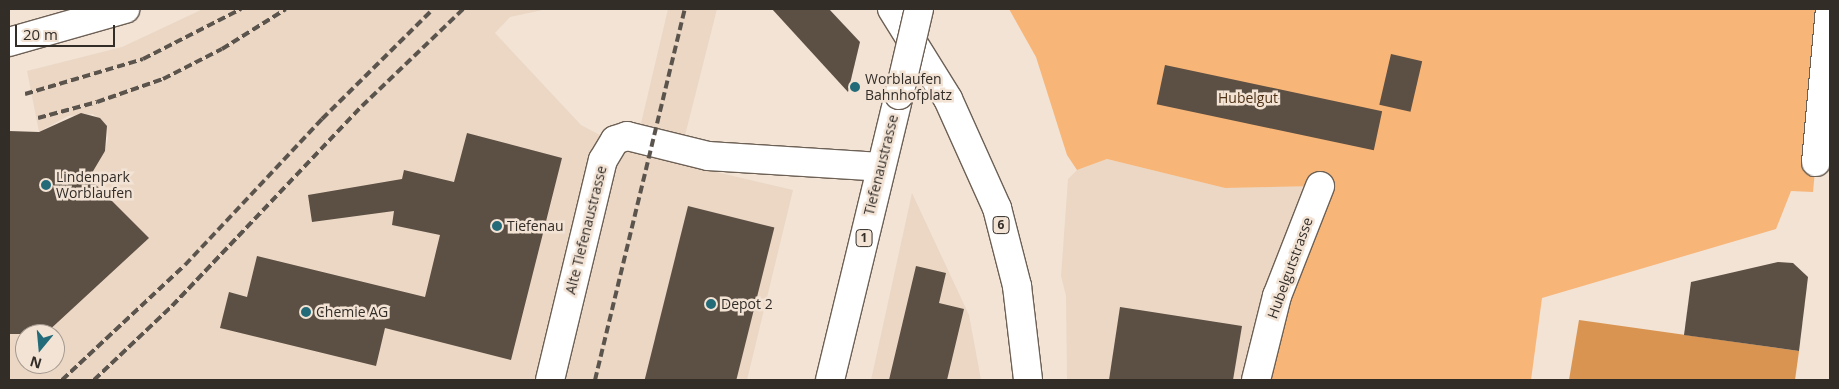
<!DOCTYPE html>
<style>
body{margin:0}
#map{position:relative;width:1839px;height:389px;overflow:hidden;background:#f2e3d5;font-family:"Open Sans",sans-serif}
div>[style]{position:absolute}
[style*='--x']{left:calc(var(--x)*1px);top:calc(var(--y)*1px);width:calc(var(--w)*1px);rotate:calc(var(--a)*1deg)}
.built>*{inset:0;background:#ebd7c4}
.green>*{inset:0;background:#f7b578}
.water>*{inset:0;background:#d99451}
.building>*{inset:0;background:#5c4f44;transform-origin:0 0}
.roads{filter:drop-shadow(1px 0 #6d6055) drop-shadow(-1px 0 #6d6055) drop-shadow(0 1px #6d6055) drop-shadow(0 -1px #6d6055)}
.minor>*{height:28px;margin:-14px;padding:0 14px;transform-origin:14px;border-radius:14px;background:#fff}
.primary>*{height:28px;margin:-14px;padding:0 14px;transform-origin:14px;border-radius:14px;background:#fff}
.rail>*{height:4px;margin-top:-2px;transform-origin:0;background:repeating-linear-gradient(90deg,#5b544d 0 8px,transparent 0 12px)}
.bridges{filter:drop-shadow(1px 0 #6d6055) drop-shadow(-1px 0 #6d6055) drop-shadow(0 1px #6d6055) drop-shadow(0 -1px #6d6055)}
.primary-bridge>*{height:28px;margin:-14px;padding:0 14px;transform-origin:14px;border-radius:14px;background:#fff}
.dots>*{width:14px;height:14px;translate:-50% -50%;box-sizing:border-box;border:2px solid #f2e3d5;border-radius:50%}
span{translate:-50% -50%;white-space:nowrap;text-align:center;line-height:1.15;-webkit-text-stroke:5px #f2e3d5;paint-order:stroke}
.shield-label span{padding:1px 4px;background:#f2e3d5;border:1px solid;border-radius:4px;-webkit-text-stroke-width:0}
.shield-label{font-size:12px;color:#332d28;font-weight:700}
.poi-label{font-size:14px;color:#332d28}
.left{translate:0 -50%;text-align:left}
.park-label{font-size:14px;color:#4f3216}
.street-label{font-size:14px;color:#332d28}
.frame{position:absolute;inset:0;border:10px solid #332d28;pointer-events:none}
.north{position:absolute;left:15px;top:324px;width:50px;height:50px;box-sizing:border-box;background:#f2e3d5;border:1px solid #a69a90;border-radius:50%;rotate:197deg;font-size:14px;font-weight:700;line-height:20px;text-align:center;color:#332d28}
.north::after{content:'';display:block;margin:auto;width:18px;height:22px;background:#246b79;clip-path:polygon(50% 0,100% 100%,50% 72%,0 100%)}
.scale{position:absolute;left:15px;top:25px;width:100px;height:22px;box-sizing:border-box;border:2px solid #332d28;border-top:0;padding-left:6px;font-size:15px;line-height:18px;white-space:nowrap;color:#332d28;-webkit-text-stroke:4px #f2e3d5;paint-order:stroke}
</style>
<div id="map">
<div class="built">
<i style="clip-path:polygon(evenodd,203px 9px,547px 9px,510px 17px,495px 33px,581px 125px,634px 153px,668px 9px,717px 9px,678px 163px,793px 190px,747px 380px,9px 380px,9px 246px,78px 192px,105px 151px,108px 138px,107px 126px,93px 114px,68px 116px,39px 132px,27px 71px,122px 47px,203px 9px,25px 334px,55px 334px,55px 364px,25px 364px,25px 334px)"></i>
<i style="clip-path:polygon(1107px 159px,1225px 188px,1320px 186px,1256px 380px,1067px 380px,1066px 296px,1061px 276px,1068px 179px,1077px 170px)"></i>
<i style="clip-path:polygon(912px 193px,969px 315px,981px 380px,871px 380px)"></i>
</div>
<div class="green">
<i style="clip-path:polygon(1009px 9px,1830px 9px,1813px 192px,1791px 191px,1776px 229px,1542px 298px,1531px 380px,1256px 380px,1320px 186px,1225px 188px,1107px 159px,1077px 170px,1067px 155px,1036px 57px)"></i>
</div>
<div class="water">
<i style="clip-path:polygon(1579px 320px,1799px 351px,1795px 380px,1569px 380px)"></i>
</div>
<div class="building">
<i style="clip-path:polygon(772px 9px,829px 9px,860px 42px,848px 92px)"></i>
<i style="left:1391px;top:54px;width:32px;height:52px;rotate:13deg"></i>
<i style="left:1165px;top:65px;width:222px;height:40px;rotate:12deg"></i>
<i style="clip-path:polygon(81px 113px,100px 118px,107px 126px,105px 151px,89px 178px,149px 238px,45px 334px,9px 334px,9px 131px,39px 132px)"></i>
<i style="clip-path:polygon(467px 133px,562px 158px,511px 360px,385px 328px,376px 366px,220px 328px,229px 292px,247px 297px,257px 256px,425px 297px,440px 235px,392px 225px,394px 211px,312px 222px,308px 195px,402px 179px,404px 170px,454px 182px)"></i>
<i style="left:688px;top:206px;width:89px;height:179px;rotate:14deg"></i>
<i style="clip-path:polygon(1778px 262px,1793px 263px,1808px 277px,1799px 351px,1684px 335px,1691px 282px)"></i>
<i style="clip-path:polygon(916px 266px,946px 273px,939px 303px,964px 309px,947px 380px,889px 380px)"></i>
<i style="clip-path:polygon(1120px 307px,1242px 326px,1233px 380px,1109px 380px)"></i>
</div>
<div class="roads">
<div class="minor">
<i style="--x:9;--y:42;--w:121;--a:-15.9"></i>
<i style="--x:1816;--y:162;--w:154;--a:-84.8"></i>
<i style="--x:550;--y:380;--w:226;--a:-76.5"></i>
<i style="--x:603;--y:160;--w:23;--a:-59"></i>
<i style="--x:615;--y:140;--w:13;--a:-18"></i>
<i style="--x:627;--y:136;--w:83;--a:13.9"></i>
<i style="--x:708;--y:156;--w:173;--a:3.6"></i>
<i style="--x:1256;--y:380;--w:87;--a:-76"></i>
<i style="--x:1277;--y:296;--w:118;--a:-68.6"></i>
</div>
<div class="primary">
<i style="--x:892;--y:9;--w:106;--a:58.1"></i>
<i style="--x:948;--y:99;--w:120;--a:65.8"></i>
<i style="--x:997;--y:208;--w:81;--a:75.6"></i>
<i style="--x:1017;--y:286;--w:95;--a:83.3"></i>
<i style="--x:830;--y:380;--w:293;--a:-76.4"></i>
</div>
</div>
<div class="rail">
<i style="--x:25;--y:94;--w:123;--a:-16.5"></i>
<i style="--x:143;--y:59;--w:110;--a:-27"></i>
<i style="--x:38;--y:118;--w:61;--a:-15.2"></i>
<i style="--x:97;--y:102;--w:70;--a:-19.2"></i>
<i style="--x:163;--y:79;--w:66;--a:-27"></i>
<i style="--x:222;--y:49;--w:75;--a:-32"></i>
<i style="--x:62;--y:380;--w:168;--a:-43.1"></i>
<i style="--x:185;--y:265;--w:200;--a:-46.8"></i>
<i style="--x:322;--y:119;--w:156;--a:-44.7"></i>
<i style="--x:94;--y:380;--w:108;--a:-43.5"></i>
<i style="--x:172;--y:306;--w:276;--a:-46.5"></i>
<i style="--x:362;--y:106;--w:140;--a:-43.8"></i>
<i style="--x:595;--y:380;--w:382;--a:-76.4"></i>
</div>
<div class="bridges">
<div class="primary-bridge">
<i style="--x:899;--y:95;--w:88;--a:-76.9"></i>
</div>
</div>
<div class="dots">
<i style="left:855px;top:87px;background:#246b79"></i>
<i style="left:46px;top:185px;background:#246b79"></i>
<i style="left:497px;top:226px;background:#246b79"></i>
<i style="left:711px;top:304px;background:#246b79"></i>
<i style="left:306px;top:312px;background:#246b79"></i>
</div>
<div class="shield-label">
<span style="left:1001px;top:225px">6</span>
<span style="left:864px;top:238px">1</span>
</div>
<div class="poi-label">
<span class="left" style="left:865px;top:87px">Worblaufen<br>Bahnhofplatz</span>
<span class="left" style="left:56px;top:185px">Lindenpark<br>Worblaufen</span>
<span class="left" style="left:507px;top:226px">Tiefenau</span>
<span class="left" style="left:721px;top:304px">Depot 2</span>
<span class="left" style="left:316px;top:312px">Chemie AG</span>
</div>
<div class="park-label">
<span style="left:1248px;top:98px">Hubelgut</span>
</div>
<div class="street-label">
<span style="left:881px;top:165px;rotate:-76deg">Tiefenaustrasse</span>
<span style="left:586px;top:230px;rotate:-76deg">Alte Tiefenaustrasse</span>
<span style="left:1290px;top:268px;rotate:-70deg">Hubelgutstrasse</span>
</div>
<div class="frame"></div>
<div class="north">N</div>
<div class="scale">20 m</div>
</div>
